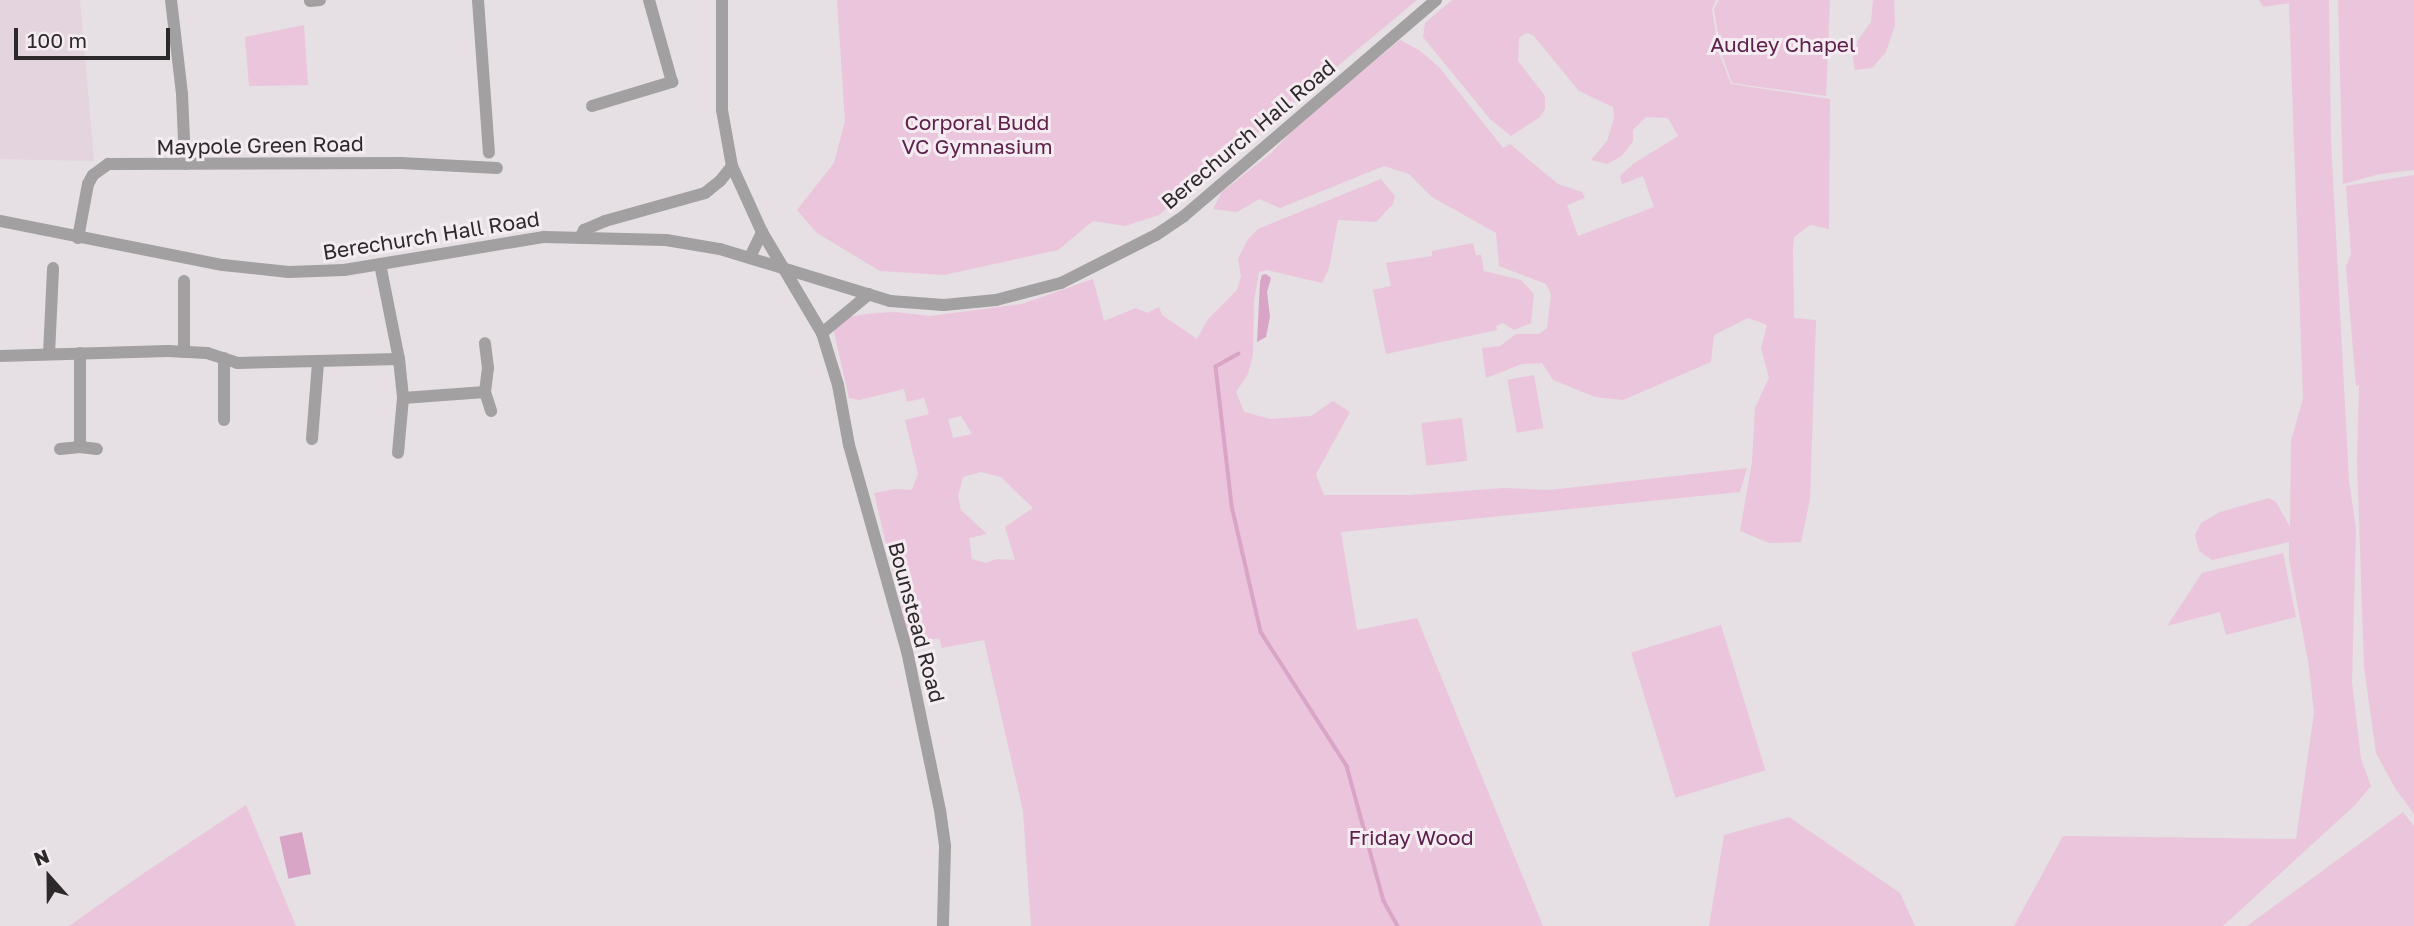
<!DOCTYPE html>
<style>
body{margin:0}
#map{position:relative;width:2414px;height:926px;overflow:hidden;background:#e6dfe3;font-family:"Golos Text",sans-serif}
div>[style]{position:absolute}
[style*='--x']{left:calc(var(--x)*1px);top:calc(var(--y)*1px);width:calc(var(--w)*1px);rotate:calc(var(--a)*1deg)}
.built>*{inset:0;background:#e3d4dd}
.green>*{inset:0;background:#eac5dc;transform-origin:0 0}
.water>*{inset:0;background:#d9a5c6;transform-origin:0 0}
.stream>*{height:3.5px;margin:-1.75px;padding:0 1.75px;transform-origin:1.75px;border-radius:1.75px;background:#d9a5c6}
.minor>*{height:12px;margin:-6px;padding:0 6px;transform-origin:6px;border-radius:6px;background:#a3a0a1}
span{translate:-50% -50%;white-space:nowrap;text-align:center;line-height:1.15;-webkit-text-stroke:6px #f4ecf0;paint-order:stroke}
.park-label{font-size:21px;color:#5e214c}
.street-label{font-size:21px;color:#2c292b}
.north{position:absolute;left:14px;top:842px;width:70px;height:70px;-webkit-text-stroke:5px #f4ecf0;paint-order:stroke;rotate:339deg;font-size:19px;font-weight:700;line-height:28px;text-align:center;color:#2c292b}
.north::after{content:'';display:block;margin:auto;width:24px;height:32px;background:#2c292b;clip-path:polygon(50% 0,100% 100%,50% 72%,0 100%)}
.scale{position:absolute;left:14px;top:28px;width:156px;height:32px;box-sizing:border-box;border:4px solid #2c292b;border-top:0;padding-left:9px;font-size:21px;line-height:24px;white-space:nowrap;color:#2c292b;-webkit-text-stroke:5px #f4ecf0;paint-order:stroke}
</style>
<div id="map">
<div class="built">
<i style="clip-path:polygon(0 0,80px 0,94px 161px,0 159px)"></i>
</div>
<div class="green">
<i style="clip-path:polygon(837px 0,1417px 0,1159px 215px,1125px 226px,1093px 221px,1058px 250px,944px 275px,880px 271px,817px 233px,797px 210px,834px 163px,845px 121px)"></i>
<i style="clip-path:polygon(1452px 0,1716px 0,1712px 9px,1719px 53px,1731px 84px,1830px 99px,1829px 229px,1810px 225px,1794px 237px,1793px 249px,1794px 318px,1816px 320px,1810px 499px,1801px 542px,1769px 543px,1740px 531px,1752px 462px,1755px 408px,1769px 378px,1761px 348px,1767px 325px,1748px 318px,1714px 335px,1711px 362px,1623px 400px,1595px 397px,1553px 380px,1542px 363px,1522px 364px,1486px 378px,1482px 348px,1500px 346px,1516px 334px,1539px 334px,1547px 328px,1551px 294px,1546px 284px,1499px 266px,1496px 233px,1432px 197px,1409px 174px,1384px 166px,1280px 208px,1259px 199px,1237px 212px,1213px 209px,1222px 192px,1271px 153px,1304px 119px,1400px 40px,1419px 50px,1439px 67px,1503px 148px,1510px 144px,1558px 184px,1582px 192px,1585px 198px,1567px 205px,1578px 236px,1654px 207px,1643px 176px,1622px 184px,1620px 176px,1633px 164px,1678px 136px,1668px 118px,1646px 117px,1633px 130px,1633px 141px,1622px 156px,1607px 164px,1591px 160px,1607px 141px,1614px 118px,1613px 107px,1579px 91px,1533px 35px,1526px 33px,1519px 38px,1518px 61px,1545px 96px,1545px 109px,1540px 117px,1511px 136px,1490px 119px,1423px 37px,1425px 23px)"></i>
<i style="clip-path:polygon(1719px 0,1830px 0,1826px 96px,1732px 83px,1721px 52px,1714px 9px)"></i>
<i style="clip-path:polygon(1873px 0,1894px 0,1895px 25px,1886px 52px,1872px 68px,1855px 70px,1853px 58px,1858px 40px,1871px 22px)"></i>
<i style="clip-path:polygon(2259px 0,2329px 0,2331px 141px,2349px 481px,2356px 528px,2352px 682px,2361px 759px,2371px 786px,2355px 805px,2223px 926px,2014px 926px,2063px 836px,2296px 839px,2314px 713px,2309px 667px,2289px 559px,2289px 542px,2212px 560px,2199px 551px,2195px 535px,2201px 523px,2220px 512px,2269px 498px,2276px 502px,2290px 527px,2291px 441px,2303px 399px,2289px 3px,2263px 7px)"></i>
<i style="clip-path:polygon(2338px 0,2414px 0,2414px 170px,2380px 174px,2343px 184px)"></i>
<i style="clip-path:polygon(304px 25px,308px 85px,249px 86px,245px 37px)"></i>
<i style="clip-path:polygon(2414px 175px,2414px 814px,2395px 788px,2376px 753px,2364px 667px,2357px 460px,2359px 385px,2356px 386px,2346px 267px,2351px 254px,2346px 186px)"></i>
<i style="clip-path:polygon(evenodd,1381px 179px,1395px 196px,1393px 204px,1376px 222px,1338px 220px,1329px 268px,1322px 283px,1267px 270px,1259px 272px,1254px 300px,1253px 354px,1248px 374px,1236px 392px,1244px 412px,1270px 419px,1311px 416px,1333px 401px,1350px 412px,1316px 474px,1324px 495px,1410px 495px,1504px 488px,1549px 490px,1747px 468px,1740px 492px,1341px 532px,1357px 630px,1417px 618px,1543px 926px,1031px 926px,1023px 811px,984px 640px,942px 648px,939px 638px,910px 644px,874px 493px,896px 489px,912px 490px,918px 474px,905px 420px,929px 414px,924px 398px,907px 402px,904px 389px,859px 400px,849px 398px,834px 332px,837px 323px,843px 318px,866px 314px,895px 312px,930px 316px,1022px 304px,1093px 279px,1104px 321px,1136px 308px,1147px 313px,1159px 307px,1162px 315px,1197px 339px,1208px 319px,1237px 290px,1241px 277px,1238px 259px,1248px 239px,1258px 229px,1381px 179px,961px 416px,972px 434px,953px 438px,948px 419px,961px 416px,1381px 179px,981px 472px,1001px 477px,1033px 508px,1005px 527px,1015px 560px,997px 559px,986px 563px,972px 559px,969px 538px,987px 534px,961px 510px,958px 496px,963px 477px,981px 472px)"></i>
<i style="clip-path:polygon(1473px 243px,1476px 255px,1481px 255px,1484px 271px,1521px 280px,1534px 294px,1531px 323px,1514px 330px,1503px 323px,1496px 326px,1497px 330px,1386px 354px,1373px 290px,1391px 286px,1386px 263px,1432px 256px,1432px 251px)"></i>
<i style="left:1534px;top:375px;width:54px;height:27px;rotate:80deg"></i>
<i style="left:1462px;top:418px;width:43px;height:41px;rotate:83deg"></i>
<i style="clip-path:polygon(2283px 553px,2296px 617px,2226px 635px,2220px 612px,2167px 626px,2202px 573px)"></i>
<i style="left:1721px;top:625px;width:152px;height:94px;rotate:73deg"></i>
<i style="clip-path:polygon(246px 805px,296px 926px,69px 926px,144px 873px)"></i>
<i style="clip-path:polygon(2403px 812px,2414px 826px,2414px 926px,2247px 926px)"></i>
<i style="clip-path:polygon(1789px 817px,1900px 893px,1915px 926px,1709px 926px,1724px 835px)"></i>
</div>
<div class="water">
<i style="clip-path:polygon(1266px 274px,1271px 278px,1267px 292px,1270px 317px,1266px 337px,1257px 342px,1260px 282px,1262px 275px)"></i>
<i style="left:302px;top:832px;width:43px;height:23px;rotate:78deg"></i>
</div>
<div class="stream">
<i style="--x:1239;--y:354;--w:26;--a:151"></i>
<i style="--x:1216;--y:367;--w:140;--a:83.4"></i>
<i style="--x:1232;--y:506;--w:129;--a:77"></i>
<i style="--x:1261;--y:632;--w:159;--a:57.3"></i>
<i style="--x:1347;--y:766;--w:140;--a:74.7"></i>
<i style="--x:1384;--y:901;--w:29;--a:61"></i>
</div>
<div class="minor">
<i style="--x:171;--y:0;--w:95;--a:83.3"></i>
<i style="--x:182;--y:94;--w:70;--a:87.5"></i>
<i style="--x:478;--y:0;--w:153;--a:85.9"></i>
<i style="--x:722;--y:0;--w:110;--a:90"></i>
<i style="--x:722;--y:110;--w:57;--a:79.9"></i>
<i style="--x:732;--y:166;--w:72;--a:65.6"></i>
<i style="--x:762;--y:232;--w:117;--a:59.3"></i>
<i style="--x:822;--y:333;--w:54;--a:72.9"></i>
<i style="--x:838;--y:385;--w:61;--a:79.6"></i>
<i style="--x:849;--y:445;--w:214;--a:74.3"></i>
<i style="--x:907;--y:651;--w:162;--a:78.3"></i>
<i style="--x:940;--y:810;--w:37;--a:82"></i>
<i style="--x:945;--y:847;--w:79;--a:91.5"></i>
<i style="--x:310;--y:1;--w:10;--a:-6"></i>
<i style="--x:592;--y:106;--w:84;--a:-16.7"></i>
<i style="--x:672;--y:82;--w:85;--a:-105.7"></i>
<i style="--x:0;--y:221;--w:227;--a:11.2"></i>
<i style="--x:223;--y:265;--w:66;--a:6.1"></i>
<i style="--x:289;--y:272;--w:55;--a:-2.1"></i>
<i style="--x:344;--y:270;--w:203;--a:-9.4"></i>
<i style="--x:544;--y:237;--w:122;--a:1.4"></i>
<i style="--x:666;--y:240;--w:55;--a:9.5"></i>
<i style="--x:720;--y:249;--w:178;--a:17"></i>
<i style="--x:890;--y:301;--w:54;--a:4.2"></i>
<i style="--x:944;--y:305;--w:52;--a:-5.5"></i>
<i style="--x:996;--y:300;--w:67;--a:-14.7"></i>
<i style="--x:1061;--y:283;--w:106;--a:-26.8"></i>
<i style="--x:1156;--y:235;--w:34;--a:-34"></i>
<i style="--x:1184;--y:216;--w:332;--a:-40.6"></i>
<i style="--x:581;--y:236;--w:7;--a:-63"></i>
<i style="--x:584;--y:230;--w:23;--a:-23"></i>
<i style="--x:605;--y:221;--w:104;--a:-15.6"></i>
<i style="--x:705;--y:193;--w:19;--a:-39"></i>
<i style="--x:720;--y:181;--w:19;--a:-51"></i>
<i style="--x:78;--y:238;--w:55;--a:-79.5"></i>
<i style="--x:88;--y:184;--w:10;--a:-61"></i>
<i style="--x:93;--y:175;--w:19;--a:-36"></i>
<i style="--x:108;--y:164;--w:293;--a:-0.2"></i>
<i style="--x:401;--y:163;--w:96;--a:3"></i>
<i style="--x:750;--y:257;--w:28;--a:-64"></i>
<i style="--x:380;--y:264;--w:97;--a:78.7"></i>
<i style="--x:399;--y:359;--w:39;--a:84"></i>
<i style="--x:403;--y:398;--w:55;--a:95.2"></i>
<i style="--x:822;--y:333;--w:61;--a:-39.7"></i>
<i style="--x:184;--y:352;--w:71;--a:-90"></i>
<i style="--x:80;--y:353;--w:94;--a:90"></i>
<i style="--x:80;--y:447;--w:17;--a:7"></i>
<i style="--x:49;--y:354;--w:86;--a:-87.3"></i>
<i style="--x:0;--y:356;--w:168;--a:-1.7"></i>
<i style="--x:168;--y:351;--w:39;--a:3"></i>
<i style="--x:207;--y:353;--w:32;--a:18"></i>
<i style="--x:237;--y:363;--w:162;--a:-1.4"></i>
<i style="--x:224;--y:358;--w:62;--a:90"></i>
<i style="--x:485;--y:392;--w:24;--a:-83"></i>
<i style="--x:488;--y:368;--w:25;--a:-97"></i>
<i style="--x:403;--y:398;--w:82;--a:-4.2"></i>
<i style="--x:485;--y:392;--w:20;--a:72"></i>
<i style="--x:312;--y:439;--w:77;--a:-85.5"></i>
<i style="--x:60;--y:449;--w:20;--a:-6"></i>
</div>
<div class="park-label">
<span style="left:1783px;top:44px">Audley Chapel</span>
<span style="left:977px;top:134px">Corporal Budd<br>VC Gymnasium</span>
<span style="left:1411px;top:837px">Friday Wood</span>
</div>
<div class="street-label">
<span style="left:1248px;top:134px;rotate:-40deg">Berechurch Hall Road</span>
<span style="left:260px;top:145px;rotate:-1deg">Maypole Green Road</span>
<span style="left:431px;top:235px;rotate:-9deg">Berechurch Hall Road</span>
<span style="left:917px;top:622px;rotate:75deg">Bounstead Road</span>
</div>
<div class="north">N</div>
<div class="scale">100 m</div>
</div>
